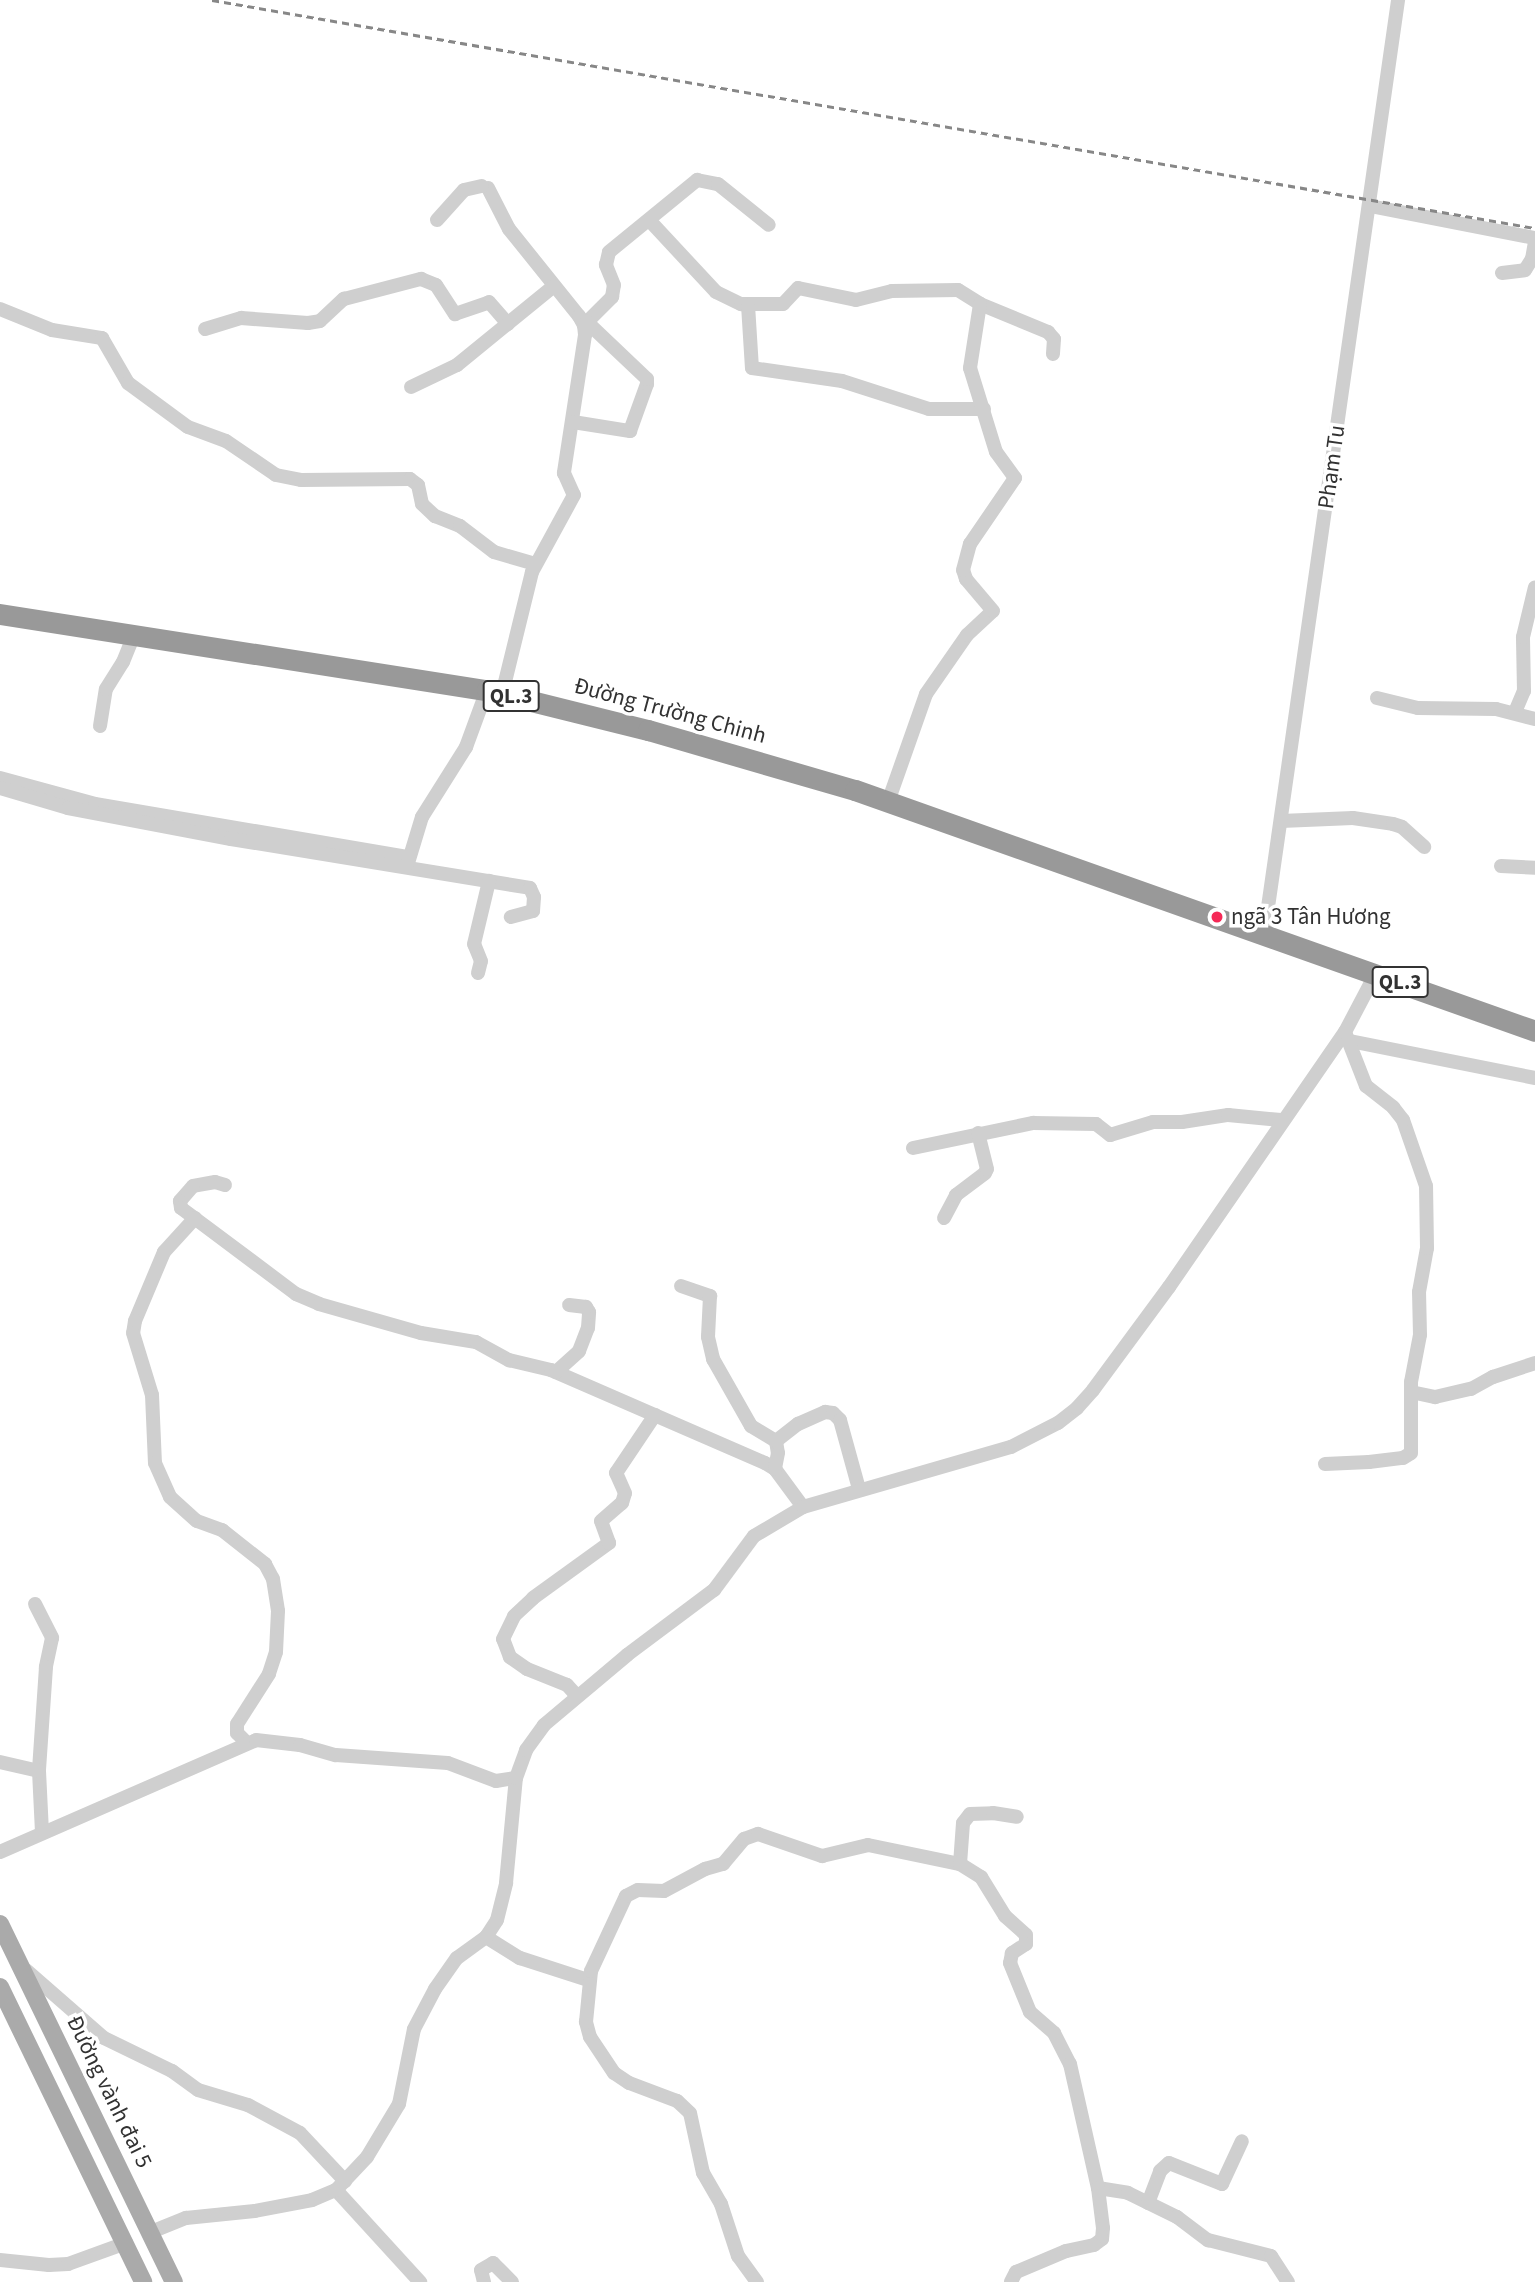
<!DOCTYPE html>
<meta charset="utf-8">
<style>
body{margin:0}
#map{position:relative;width:1535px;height:2282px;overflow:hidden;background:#fff;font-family:"Source Sans 3",sans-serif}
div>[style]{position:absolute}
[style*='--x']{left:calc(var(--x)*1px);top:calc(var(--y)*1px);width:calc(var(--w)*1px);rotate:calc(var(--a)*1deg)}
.minor>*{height:14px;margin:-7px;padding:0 7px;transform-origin:7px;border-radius:7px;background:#cfcfcf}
.major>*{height:18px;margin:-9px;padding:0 9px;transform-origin:9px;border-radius:9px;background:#aaa}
.highway>*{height:21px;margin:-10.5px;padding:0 10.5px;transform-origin:10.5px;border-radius:10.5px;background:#999}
.rail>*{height:2.5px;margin-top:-1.25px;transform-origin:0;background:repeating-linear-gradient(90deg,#878787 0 7px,transparent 0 12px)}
.dots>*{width:19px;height:19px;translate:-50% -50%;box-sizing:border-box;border:4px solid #fff;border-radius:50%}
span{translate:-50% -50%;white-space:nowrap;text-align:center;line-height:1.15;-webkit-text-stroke:7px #fff;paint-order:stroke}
.shield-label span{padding:2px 5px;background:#fff;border:2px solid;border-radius:5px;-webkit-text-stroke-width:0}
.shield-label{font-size:21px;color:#323232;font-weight:700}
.street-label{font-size:23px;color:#323232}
.poi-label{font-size:23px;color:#323232}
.left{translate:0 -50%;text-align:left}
</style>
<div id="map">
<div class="minor">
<i style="--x:488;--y:188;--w:46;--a:62.9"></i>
<i style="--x:509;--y:229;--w:112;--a:51.2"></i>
<i style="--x:579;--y:316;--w:10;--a:61"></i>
<i style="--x:584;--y:325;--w:10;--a:84"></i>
<i style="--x:585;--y:335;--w:140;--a:98.7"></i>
<i style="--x:564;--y:473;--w:24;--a:66"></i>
<i style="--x:574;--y:495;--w:88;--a:118.6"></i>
<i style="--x:532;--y:572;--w:126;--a:103.8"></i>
<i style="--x:1370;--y:206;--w:168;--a:11"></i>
<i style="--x:437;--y:220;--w:40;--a:-48"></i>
<i style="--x:464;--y:190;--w:18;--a:-13"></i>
<i style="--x:650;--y:221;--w:97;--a:47.1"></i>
<i style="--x:716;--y:292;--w:28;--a:26"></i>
<i style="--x:741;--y:304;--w:42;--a:0"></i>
<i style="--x:783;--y:304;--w:22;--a:-47"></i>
<i style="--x:798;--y:288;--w:59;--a:11.7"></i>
<i style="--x:856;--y:300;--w:37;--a:-14"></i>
<i style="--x:892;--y:291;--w:66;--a:-0.9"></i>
<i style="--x:958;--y:290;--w:26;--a:32"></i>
<i style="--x:980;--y:304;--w:74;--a:22.4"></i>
<i style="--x:1048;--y:332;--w:9;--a:49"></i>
<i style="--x:1054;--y:339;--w:15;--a:94"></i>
<i style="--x:1502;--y:273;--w:23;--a:-7"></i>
<i style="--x:1525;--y:270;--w:13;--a:-58"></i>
<i style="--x:1532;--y:259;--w:17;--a:-80"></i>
<i style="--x:748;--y:305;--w:63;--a:86.4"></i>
<i style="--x:752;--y:368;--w:91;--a:8.2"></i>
<i style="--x:842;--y:381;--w:91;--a:17.8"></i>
<i style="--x:929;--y:409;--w:55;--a:0"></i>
<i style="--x:0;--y:309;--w:56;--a:22"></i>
<i style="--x:52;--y:330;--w:51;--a:9.1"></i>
<i style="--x:102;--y:338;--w:52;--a:60"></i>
<i style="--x:128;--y:383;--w:74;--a:36.3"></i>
<i style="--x:188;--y:427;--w:40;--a:20.2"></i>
<i style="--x:226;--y:441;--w:60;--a:34.2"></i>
<i style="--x:276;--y:475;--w:25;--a:11"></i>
<i style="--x:301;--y:480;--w:109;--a:-0.5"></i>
<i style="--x:410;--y:479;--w:10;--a:37"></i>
<i style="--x:418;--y:485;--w:19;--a:78"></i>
<i style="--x:422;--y:504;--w:18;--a:43"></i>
<i style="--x:435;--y:516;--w:27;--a:22"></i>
<i style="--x:460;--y:526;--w:43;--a:37.4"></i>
<i style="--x:494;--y:552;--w:43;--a:16.3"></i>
<i style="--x:584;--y:325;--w:40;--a:-45"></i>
<i style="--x:612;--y:297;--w:12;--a:-81"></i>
<i style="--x:614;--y:285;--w:22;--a:-112"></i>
<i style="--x:606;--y:265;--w:13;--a:-77"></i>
<i style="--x:609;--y:252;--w:114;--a:-39.3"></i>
<i style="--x:697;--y:180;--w:21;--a:11"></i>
<i style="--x:718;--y:184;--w:65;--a:38.8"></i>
<i style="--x:205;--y:329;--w:38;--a:-17"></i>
<i style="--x:241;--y:318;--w:67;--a:4.3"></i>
<i style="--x:308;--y:323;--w:12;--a:-9"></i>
<i style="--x:320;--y:321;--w:33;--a:-43"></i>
<i style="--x:344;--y:299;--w:80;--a:-14.6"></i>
<i style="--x:421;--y:279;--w:16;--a:22"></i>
<i style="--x:436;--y:285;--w:35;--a:57"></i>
<i style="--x:455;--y:314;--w:36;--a:-19"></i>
<i style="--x:489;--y:302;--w:29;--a:49"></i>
<i style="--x:411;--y:387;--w:51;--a:-25.6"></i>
<i style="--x:457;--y:365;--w:125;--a:-39.2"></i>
<i style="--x:573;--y:422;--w:58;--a:9"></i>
<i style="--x:630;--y:431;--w:50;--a:-70.1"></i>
<i style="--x:647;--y:384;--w:5;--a:-90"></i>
<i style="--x:647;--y:379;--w:83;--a:-136.5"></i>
<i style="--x:1377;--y:698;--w:42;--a:13.7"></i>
<i style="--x:1418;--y:708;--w:78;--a:0.7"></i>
<i style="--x:1496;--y:709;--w:40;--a:14.4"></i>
<i style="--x:1515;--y:712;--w:23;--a:-67"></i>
<i style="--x:1524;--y:691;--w:54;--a:-91.1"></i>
<i style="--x:1523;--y:637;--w:51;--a:-76.5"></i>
<i style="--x:100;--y:726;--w:37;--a:-81"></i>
<i style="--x:106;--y:689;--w:32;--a:-58"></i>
<i style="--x:123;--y:662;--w:29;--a:-68"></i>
<i style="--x:0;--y:778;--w:98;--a:15.3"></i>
<i style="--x:95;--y:804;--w:318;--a:9.6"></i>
<i style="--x:0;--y:788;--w:71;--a:16.4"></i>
<i style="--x:68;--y:808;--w:166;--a:10.8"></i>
<i style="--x:231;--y:839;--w:303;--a:9.3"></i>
<i style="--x:530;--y:888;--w:10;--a:66"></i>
<i style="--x:534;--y:897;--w:14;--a:94"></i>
<i style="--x:533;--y:911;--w:23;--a:165"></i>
<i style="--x:888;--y:802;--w:114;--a:-70.6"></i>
<i style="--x:926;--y:694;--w:72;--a:-55.2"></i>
<i style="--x:967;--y:635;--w:35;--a:-43"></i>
<i style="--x:993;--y:611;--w:42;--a:-130.2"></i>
<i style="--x:966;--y:579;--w:9;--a:-108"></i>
<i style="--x:963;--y:570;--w:27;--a:-75"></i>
<i style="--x:970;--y:544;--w:80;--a:-55.7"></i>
<i style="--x:1015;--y:478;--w:32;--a:-126"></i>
<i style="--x:996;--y:452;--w:88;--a:-107.2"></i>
<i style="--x:970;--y:368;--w:65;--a:-81.1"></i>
<i style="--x:1281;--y:821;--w:72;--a:-2.4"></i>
<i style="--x:1353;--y:818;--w:40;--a:8.5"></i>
<i style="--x:1393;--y:824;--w:9;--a:18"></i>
<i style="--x:1402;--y:827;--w:30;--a:42"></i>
<i style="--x:408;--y:863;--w:48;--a:-73.1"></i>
<i style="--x:422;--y:817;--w:83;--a:-57.8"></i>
<i style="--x:466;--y:747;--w:61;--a:-69.8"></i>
<i style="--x:1501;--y:866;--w:34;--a:3"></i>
<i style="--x:1264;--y:935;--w:945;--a:-81.84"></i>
<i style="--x:478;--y:973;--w:12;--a:-76"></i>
<i style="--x:481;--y:961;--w:18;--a:-112"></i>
<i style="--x:474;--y:944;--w:65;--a:-76.6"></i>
<i style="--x:1350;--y:1041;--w:189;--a:11.3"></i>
<i style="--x:913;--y:1148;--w:123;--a:-11.8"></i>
<i style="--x:1033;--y:1123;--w:63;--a:0.9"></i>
<i style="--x:1096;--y:1124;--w:18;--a:38"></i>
<i style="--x:1110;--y:1135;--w:45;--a:-16.8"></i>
<i style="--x:1153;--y:1122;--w:29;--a:0"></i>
<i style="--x:1182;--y:1122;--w:47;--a:-8.7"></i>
<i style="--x:1228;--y:1115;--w:53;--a:5.4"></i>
<i style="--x:225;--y:1185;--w:10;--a:-163"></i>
<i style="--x:215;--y:1182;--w:22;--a:170"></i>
<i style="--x:193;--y:1186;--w:20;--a:131"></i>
<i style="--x:180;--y:1201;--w:7;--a:82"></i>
<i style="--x:181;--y:1208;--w:144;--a:36.8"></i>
<i style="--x:296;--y:1294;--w:25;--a:23"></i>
<i style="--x:319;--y:1304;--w:106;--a:15.9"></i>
<i style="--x:421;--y:1333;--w:56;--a:9.3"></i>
<i style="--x:476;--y:1342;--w:38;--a:29"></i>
<i style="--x:509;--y:1360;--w:43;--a:13.4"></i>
<i style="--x:551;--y:1370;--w:233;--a:23.5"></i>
<i style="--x:765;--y:1463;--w:12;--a:31"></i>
<i style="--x:775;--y:1469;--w:47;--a:53.6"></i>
<i style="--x:195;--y:1218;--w:46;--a:132.4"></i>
<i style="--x:164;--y:1252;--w:75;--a:112.8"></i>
<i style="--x:135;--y:1321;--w:12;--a:99"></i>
<i style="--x:133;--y:1333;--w:65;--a:73"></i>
<i style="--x:152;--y:1395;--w:68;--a:87.5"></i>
<i style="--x:155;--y:1463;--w:37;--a:66"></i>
<i style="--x:170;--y:1497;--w:36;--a:42"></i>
<i style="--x:197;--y:1521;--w:27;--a:20"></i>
<i style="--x:222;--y:1530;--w:55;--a:38.3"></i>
<i style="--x:265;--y:1564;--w:17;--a:62"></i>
<i style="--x:273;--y:1579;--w:32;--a:81"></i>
<i style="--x:278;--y:1611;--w:41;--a:92.8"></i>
<i style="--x:276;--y:1652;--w:23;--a:108"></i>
<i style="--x:269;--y:1674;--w:59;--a:122.6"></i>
<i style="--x:237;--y:1724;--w:9;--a:90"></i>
<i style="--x:237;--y:1733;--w:13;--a:45"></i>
<i style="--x:944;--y:1218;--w:26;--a:-62"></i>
<i style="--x:956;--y:1195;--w:36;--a:-37"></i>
<i style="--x:985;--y:1173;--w:4;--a:-63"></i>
<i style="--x:987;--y:1169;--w:37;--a:-104"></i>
<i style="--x:681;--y:1286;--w:31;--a:19"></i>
<i style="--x:710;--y:1296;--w:41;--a:92.8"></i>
<i style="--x:708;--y:1337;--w:23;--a:77"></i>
<i style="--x:713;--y:1359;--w:77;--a:60.4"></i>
<i style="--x:751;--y:1426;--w:29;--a:31"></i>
<i style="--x:776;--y:1441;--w:12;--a:81"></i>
<i style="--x:778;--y:1453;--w:16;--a:101"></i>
<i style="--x:556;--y:1372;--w:31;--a:-42"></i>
<i style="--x:579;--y:1351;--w:25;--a:-69"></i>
<i style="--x:588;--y:1328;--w:16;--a:-86"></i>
<i style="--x:589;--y:1312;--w:6;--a:-121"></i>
<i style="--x:586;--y:1307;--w:17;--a:-173"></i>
<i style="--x:1411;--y:1392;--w:25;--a:12"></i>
<i style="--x:1435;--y:1397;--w:37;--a:-13"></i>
<i style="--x:1471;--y:1389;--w:25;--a:-29"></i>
<i style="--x:1493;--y:1377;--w:44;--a:-18.4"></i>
<i style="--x:776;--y:1441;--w:28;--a:-38"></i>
<i style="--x:798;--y:1424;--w:30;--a:-24"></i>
<i style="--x:825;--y:1412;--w:8;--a:7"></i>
<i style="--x:833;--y:1413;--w:10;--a:45"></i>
<i style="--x:840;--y:1420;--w:72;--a:74.6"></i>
<i style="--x:1325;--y:1464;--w:44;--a:-2.6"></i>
<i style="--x:1369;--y:1462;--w:34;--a:-7"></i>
<i style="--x:1403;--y:1458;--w:9;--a:-32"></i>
<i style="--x:1411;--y:1453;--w:71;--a:-90"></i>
<i style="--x:1411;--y:1382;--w:48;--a:-79.2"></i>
<i style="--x:1420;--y:1335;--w:43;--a:-91.3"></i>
<i style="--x:1419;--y:1292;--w:45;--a:-79.7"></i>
<i style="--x:1427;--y:1248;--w:62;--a:-90.9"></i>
<i style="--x:1426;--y:1186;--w:70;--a:-109.2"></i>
<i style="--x:1403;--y:1120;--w:16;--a:-128"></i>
<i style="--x:1393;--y:1107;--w:34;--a:-142"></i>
<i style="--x:1366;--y:1086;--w:58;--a:-111.3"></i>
<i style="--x:35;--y:1604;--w:38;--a:63"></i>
<i style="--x:52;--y:1638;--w:30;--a:102"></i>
<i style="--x:46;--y:1667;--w:104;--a:93.9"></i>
<i style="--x:39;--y:1771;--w:62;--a:87.2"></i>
<i style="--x:577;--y:1696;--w:15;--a:-132"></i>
<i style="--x:567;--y:1685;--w:43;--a:-158.2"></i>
<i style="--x:527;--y:1669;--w:21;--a:-145"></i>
<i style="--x:510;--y:1657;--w:19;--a:-111"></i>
<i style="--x:503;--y:1639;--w:25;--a:-64"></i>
<i style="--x:514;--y:1616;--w:26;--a:-43"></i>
<i style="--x:533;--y:1598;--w:94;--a:-35.9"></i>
<i style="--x:609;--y:1543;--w:23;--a:-110"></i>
<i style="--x:601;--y:1521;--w:28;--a:-41"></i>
<i style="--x:622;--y:1503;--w:10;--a:-73"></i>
<i style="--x:625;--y:1493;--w:22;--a:-114"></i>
<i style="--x:616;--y:1473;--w:70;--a:-56.1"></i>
<i style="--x:0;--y:1762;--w:40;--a:13"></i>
<i style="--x:0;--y:1852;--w:279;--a:-23.6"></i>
<i style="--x:256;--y:1740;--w:44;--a:6.5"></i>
<i style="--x:300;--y:1745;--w:37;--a:16"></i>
<i style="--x:336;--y:1755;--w:112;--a:4.1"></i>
<i style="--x:448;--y:1763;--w:51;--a:20.6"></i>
<i style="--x:496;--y:1781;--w:20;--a:-9"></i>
<i style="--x:960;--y:1864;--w:41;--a:-85.8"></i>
<i style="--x:963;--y:1823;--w:11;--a:-52"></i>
<i style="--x:970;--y:1814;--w:23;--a:-2"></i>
<i style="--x:993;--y:1813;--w:24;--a:9"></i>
<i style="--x:486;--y:1937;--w:40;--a:32"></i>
<i style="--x:520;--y:1958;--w:71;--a:17.9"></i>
<i style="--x:26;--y:1970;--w:103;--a:41.1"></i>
<i style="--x:104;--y:2038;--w:76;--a:25.9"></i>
<i style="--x:172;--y:2071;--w:32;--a:36"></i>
<i style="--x:198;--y:2090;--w:52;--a:16.7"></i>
<i style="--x:248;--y:2105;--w:59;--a:28.3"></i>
<i style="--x:300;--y:2133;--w:66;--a:46.8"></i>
<i style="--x:1098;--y:2188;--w:30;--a:9"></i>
<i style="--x:1128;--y:2193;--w:55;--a:26.1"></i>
<i style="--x:1177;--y:2217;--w:39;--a:37"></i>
<i style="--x:1208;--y:2240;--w:65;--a:14.3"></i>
<i style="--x:1271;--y:2256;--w:31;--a:57"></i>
<i style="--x:336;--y:2190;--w:125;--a:47.6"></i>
<i style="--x:1148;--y:2203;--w:34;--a:-69"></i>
<i style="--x:1160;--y:2171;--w:12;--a:-42"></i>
<i style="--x:1169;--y:2163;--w:57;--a:21.6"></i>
<i style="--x:1222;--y:2184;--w:47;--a:-65.1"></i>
<i style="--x:151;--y:2232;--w:38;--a:-22"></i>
<i style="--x:186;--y:2218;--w:69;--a:-5.8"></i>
<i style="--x:255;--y:2211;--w:58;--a:-10.9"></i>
<i style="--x:312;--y:2200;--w:26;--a:-23"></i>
<i style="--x:336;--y:2190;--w:45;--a:-46.8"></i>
<i style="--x:367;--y:2157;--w:62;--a:-58.9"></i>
<i style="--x:399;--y:2104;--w:76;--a:-78.7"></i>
<i style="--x:414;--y:2029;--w:45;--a:-62.3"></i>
<i style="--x:435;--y:1989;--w:38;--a:-55"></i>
<i style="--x:457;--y:1958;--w:36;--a:-36"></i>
<i style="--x:486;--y:1937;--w:20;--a:-57"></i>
<i style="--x:497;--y:1920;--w:38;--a:-76"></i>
<i style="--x:506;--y:1883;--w:105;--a:-84.6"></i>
<i style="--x:516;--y:1778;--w:30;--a:-70"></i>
<i style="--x:526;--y:1750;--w:31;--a:-54"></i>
<i style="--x:544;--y:1725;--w:109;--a:-40.1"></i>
<i style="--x:627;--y:1655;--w:109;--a:-36.8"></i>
<i style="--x:714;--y:1590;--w:67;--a:-53.5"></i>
<i style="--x:754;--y:1536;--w:57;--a:-30.6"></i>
<i style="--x:803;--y:1507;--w:216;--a:-16.1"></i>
<i style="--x:1011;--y:1447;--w:53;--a:-27.1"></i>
<i style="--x:1058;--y:1423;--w:24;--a:-38"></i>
<i style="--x:1077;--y:1408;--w:24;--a:-48"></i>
<i style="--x:1093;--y:1390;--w:128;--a:-53.6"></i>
<i style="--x:1169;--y:1287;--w:310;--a:-55.4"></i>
<i style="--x:1345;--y:1032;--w:67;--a:-62.3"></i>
<i style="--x:0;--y:2260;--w:49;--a:5.8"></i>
<i style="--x:49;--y:2265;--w:19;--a:-3"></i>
<i style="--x:68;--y:2264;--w:62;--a:-19.9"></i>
<i style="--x:484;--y:2282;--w:12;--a:-104"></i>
<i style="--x:481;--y:2270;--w:14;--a:-30"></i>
<i style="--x:493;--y:2263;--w:27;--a:45"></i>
<i style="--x:757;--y:2282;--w:32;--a:-126"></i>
<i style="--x:738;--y:2256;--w:55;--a:-108.1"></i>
<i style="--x:721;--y:2204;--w:36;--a:-120"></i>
<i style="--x:703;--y:2173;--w:61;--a:-102.2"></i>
<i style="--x:690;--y:2113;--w:18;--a:-137"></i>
<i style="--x:677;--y:2101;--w:51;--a:-159.4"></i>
<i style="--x:629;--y:2083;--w:18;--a:-146"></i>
<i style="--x:614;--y:2073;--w:43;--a:-123.7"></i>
<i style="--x:590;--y:2037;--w:16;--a:-105"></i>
<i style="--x:586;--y:2022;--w:51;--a:-84.4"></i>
<i style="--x:591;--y:1971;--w:83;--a:-65"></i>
<i style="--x:626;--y:1896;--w:13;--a:-27"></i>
<i style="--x:638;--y:1890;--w:26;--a:2"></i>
<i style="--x:664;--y:1891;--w:47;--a:-28.2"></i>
<i style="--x:705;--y:1869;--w:19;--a:-16"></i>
<i style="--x:723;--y:1864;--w:33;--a:-50"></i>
<i style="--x:744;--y:1839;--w:15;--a:-20"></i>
<i style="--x:758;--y:1834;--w:68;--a:19"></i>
<i style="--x:822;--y:1856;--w:47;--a:-13.4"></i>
<i style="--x:868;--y:1845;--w:94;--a:11.7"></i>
<i style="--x:960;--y:1864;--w:25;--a:32"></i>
<i style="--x:981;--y:1877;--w:46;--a:58.4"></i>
<i style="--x:1005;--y:1916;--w:28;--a:42"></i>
<i style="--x:1026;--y:1935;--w:9;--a:90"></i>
<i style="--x:1026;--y:1944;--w:17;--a:147"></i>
<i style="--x:1012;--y:1953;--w:10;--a:101"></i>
<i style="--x:1010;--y:1963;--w:53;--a:67.8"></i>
<i style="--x:1030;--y:2012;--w:32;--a:41"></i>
<i style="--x:1054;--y:2033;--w:35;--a:63"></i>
<i style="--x:1070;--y:2064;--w:127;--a:77.3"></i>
<i style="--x:1098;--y:2188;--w:40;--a:82.9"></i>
<i style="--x:1103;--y:2228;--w:11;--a:95"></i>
<i style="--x:1102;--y:2239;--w:10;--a:143"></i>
<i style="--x:1094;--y:2245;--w:29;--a:168"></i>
<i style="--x:1066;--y:2251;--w:54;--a:157.2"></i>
<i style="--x:1016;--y:2272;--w:11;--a:117"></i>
</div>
<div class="major">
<i style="--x:0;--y:1924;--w:398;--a:64.1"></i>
<i style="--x:0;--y:1987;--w:328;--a:64.1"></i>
</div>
<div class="highway">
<i style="--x:0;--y:614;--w:493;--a:8.9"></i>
<i style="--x:487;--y:690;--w:166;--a:14"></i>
<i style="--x:648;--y:730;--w:216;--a:16.2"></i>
<i style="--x:855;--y:790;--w:721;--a:19.51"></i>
</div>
<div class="rail">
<i style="--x:212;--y:0;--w:1343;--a:9.78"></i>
</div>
<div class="dots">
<i style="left:1217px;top:917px;background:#f52957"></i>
</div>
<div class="shield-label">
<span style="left:511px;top:696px">QL.3</span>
<span style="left:1400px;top:982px">QL.3</span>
</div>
<div class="street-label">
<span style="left:1332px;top:467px;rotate:-82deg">Phạm Tu</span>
<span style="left:670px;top:711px;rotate:15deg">Đường Trường Chinh</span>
<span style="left:109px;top:2092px;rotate:64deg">Đường vành đai 5</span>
</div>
<div class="poi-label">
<span class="left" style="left:1231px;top:917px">ngã 3 Tân Hương</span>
</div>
</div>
